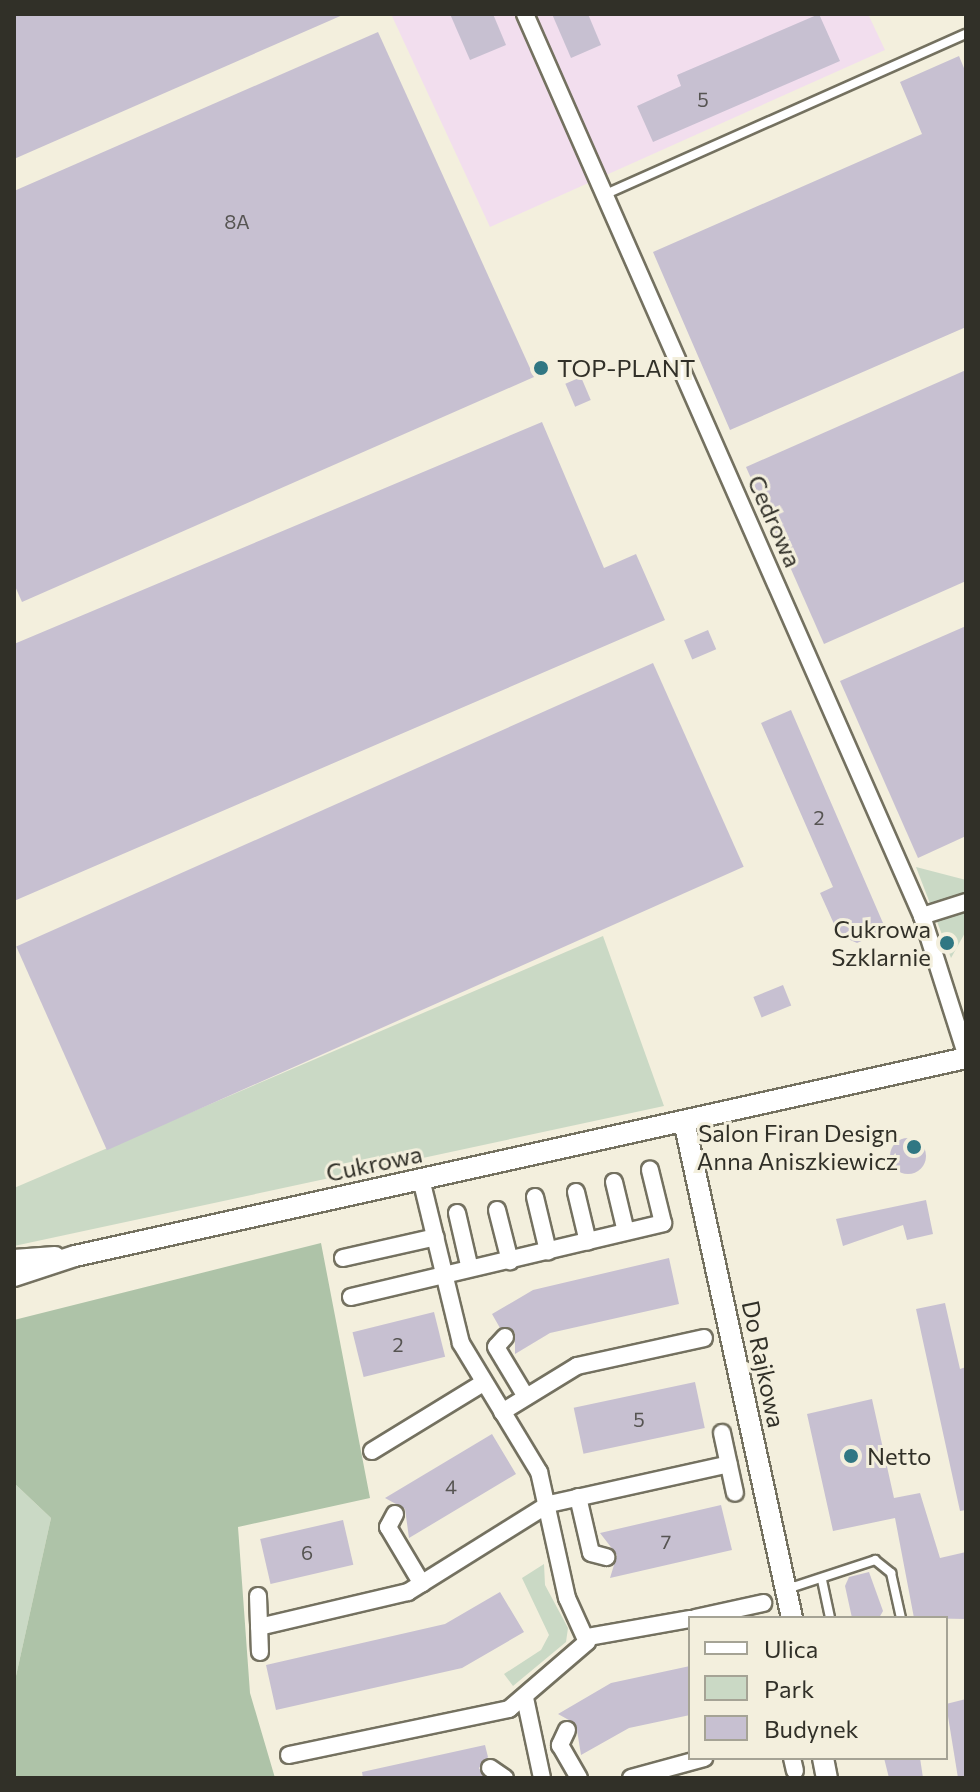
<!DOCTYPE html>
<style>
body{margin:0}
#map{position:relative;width:980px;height:1792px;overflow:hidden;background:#f3efdd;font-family:Commissioner,sans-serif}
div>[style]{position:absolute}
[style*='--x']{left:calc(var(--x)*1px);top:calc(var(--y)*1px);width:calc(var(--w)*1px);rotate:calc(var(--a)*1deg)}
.commercial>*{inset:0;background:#f2deee}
.green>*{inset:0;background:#cad9c5}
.forest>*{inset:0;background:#aec3a8}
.building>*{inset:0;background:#c7c0d1;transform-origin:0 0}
.round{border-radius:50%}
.roads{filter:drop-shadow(2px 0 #747160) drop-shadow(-2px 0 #747160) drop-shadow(0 2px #747160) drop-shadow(0 -2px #747160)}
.service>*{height:8px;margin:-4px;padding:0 4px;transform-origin:4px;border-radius:4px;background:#fff}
.minor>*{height:16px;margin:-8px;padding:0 8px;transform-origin:8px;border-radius:8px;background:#fff}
.tertiary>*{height:20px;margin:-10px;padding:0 10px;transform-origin:10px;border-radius:10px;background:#fff}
.dots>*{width:22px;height:22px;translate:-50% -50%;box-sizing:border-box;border:4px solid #f3efdd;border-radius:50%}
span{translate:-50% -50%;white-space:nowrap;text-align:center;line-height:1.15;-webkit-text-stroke:6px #f3efdd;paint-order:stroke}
.number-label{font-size:20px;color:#565452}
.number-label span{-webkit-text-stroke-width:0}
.poi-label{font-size:24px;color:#313028}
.left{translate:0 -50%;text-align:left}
.right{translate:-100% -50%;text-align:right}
.street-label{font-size:24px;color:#313028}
.frame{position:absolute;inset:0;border:16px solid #313028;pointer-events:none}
.legend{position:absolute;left:688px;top:1616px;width:260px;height:144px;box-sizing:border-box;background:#f3efdd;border:2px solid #a5a395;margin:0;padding:10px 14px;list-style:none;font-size:24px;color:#313028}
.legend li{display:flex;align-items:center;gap:16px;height:40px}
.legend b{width:40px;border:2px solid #a5a395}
</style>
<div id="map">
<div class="commercial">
<i style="clip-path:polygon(391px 14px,868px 14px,885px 50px,490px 227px)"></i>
</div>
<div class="green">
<i style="clip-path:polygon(916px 867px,966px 880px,966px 931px,951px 958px)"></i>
<i style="clip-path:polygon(603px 936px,664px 1106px,14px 1246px,14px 1188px)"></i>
<i style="clip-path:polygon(14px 1483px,51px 1518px,14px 1685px)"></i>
<i style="clip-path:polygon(544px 1564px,545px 1585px,568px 1628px,566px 1642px,513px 1686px,504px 1674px,541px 1650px,549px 1635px,522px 1578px)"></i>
</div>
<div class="forest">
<i style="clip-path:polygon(321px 1243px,370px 1498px,238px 1527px,250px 1693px,275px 1778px,14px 1778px,14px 1685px,51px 1518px,14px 1483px,14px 1320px)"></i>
</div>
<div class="building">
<i style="clip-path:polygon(14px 14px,345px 14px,14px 159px)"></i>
<i style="clip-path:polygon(450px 14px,493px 14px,506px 45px,470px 60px)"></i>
<i style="clip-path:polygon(552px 14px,588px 14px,601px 45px,571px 58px)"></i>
<i style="clip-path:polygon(819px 14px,840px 61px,653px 142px,637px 106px,681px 86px,677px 75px)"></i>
<i style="clip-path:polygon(378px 32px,534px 377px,22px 602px,14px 584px,14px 191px)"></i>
<i style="clip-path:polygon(959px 56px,966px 73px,966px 327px,730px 430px,653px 252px,922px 134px,900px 82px)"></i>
<i style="clip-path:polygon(966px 370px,966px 581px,824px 644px,746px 467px)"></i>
<i style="left:581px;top:377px;width:25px;height:17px;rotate:67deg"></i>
<i style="clip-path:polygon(542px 422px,604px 568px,636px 554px,665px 620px,14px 901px,14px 644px)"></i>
<i style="clip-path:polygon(966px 626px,966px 836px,918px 858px,840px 681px)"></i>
<i style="left:708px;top:630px;width:21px;height:26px;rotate:67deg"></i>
<i style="left:653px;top:663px;width:223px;height:697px;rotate:66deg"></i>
<i style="clip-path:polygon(791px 710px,886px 930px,857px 943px,839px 935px,820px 893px,833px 887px,761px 723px)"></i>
<i style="left:783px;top:985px;width:22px;height:32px;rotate:68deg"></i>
<i class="round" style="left:890px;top:1138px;width:36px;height:36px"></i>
<i style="clip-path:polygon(926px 1200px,933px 1234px,907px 1240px,903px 1225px,843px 1246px,836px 1219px)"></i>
<i style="clip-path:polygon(669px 1258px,679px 1304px,550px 1333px,515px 1354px,515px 1333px,500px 1328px,492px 1314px,533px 1290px)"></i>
<i style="clip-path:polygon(945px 1303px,960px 1369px,966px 1367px,966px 1510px,960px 1511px,916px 1309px)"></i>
<i style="left:434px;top:1312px;width:46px;height:84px;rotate:76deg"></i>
<i style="left:695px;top:1382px;width:47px;height:124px;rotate:78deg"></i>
<i style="clip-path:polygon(872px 1399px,894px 1498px,920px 1493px,940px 1558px,966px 1552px,966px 1619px,914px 1618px,895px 1518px,833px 1531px,807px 1414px)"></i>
<i style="clip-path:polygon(492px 1434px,516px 1474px,409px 1538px,405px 1509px,385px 1498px)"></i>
<i style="clip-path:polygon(721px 1505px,732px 1550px,610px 1578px,617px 1555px,600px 1533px)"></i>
<i style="left:343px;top:1520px;width:46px;height:85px;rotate:77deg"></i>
<i style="clip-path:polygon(869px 1572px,883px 1611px,879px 1618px,852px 1618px,845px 1586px,849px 1577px)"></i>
<i style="clip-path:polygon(500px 1592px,524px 1632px,462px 1668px,276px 1710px,266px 1665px,445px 1624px)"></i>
<i style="clip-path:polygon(690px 1666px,690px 1715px,629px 1728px,581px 1755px,576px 1724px,558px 1714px,611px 1683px)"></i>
<i style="clip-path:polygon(966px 1699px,966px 1778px,958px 1778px,946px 1704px)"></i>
<i style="clip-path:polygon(485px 1745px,488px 1757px,479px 1768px,485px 1778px,363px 1778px,362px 1772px)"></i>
<i style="clip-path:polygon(884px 1758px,920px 1758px,923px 1778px,889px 1778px)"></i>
</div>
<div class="roads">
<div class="service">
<i style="--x:606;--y:194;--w:394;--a:-24"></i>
<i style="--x:822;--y:1580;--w:39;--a:78"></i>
<i style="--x:787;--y:1589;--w:93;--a:-18.2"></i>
<i style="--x:875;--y:1560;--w:21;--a:39"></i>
<i style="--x:891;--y:1573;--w:46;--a:77.5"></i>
</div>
<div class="minor">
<i style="--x:525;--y:14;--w:986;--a:66.24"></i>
<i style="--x:922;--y:916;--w:145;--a:72.3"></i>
<i style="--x:922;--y:916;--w:46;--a:-17.7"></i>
<i style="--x:614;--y:1182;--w:51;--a:76.5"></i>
<i style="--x:576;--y:1192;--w:51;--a:76.5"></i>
<i style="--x:535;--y:1197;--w:56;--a:76.5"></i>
<i style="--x:497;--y:1210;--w:53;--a:75.7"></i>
<i style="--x:457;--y:1213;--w:53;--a:77"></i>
<i style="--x:343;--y:1258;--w:95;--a:-12.7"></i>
<i style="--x:351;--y:1297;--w:321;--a:-13.3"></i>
<i style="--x:663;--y:1223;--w:55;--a:-103.8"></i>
<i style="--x:505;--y:1337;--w:13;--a:132"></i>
<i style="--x:496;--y:1347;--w:58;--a:59"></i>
<i style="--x:502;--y:1412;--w:88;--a:-31.5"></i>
<i style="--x:577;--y:1366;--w:130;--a:-12.4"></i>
<i style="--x:722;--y:1433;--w:61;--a:77.8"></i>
<i style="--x:372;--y:1451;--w:130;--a:-31.5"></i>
<i style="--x:578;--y:1497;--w:57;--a:76.9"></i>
<i style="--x:591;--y:1553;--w:16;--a:15"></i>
<i style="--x:395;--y:1514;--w:15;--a:118"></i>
<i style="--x:388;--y:1527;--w:66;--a:59.2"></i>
<i style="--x:258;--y:1596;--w:56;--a:88"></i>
<i style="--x:695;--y:1618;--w:70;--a:-12.4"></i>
<i style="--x:259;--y:1627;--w:153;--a:-13.2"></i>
<i style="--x:408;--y:1592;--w:166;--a:-32"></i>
<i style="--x:549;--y:1504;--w:184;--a:-12.5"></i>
<i style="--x:588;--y:1637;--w:104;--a:-10"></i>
<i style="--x:525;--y:1698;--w:82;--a:78"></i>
<i style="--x:567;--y:1730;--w:17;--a:115"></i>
<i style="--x:560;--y:1745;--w:38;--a:60"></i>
<i style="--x:289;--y:1755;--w:225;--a:-11.8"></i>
<i style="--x:509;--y:1709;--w:103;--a:-40.7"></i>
<i style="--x:587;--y:1642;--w:48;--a:-114.4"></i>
<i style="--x:567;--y:1598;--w:129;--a:-102.5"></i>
<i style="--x:539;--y:1472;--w:151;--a:-121.2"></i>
<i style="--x:461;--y:1343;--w:169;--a:-103.7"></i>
<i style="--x:792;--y:1758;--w:13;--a:77"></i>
<i style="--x:490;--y:1768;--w:18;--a:34"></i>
<i style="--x:631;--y:1778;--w:76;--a:-15.3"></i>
</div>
<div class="tertiary">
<i style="--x:684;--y:1121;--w:509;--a:77.74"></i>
<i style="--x:14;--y:1260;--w:41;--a:-4.2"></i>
<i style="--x:14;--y:1276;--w:64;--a:-18.2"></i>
<i style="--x:75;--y:1256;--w:913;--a:-12.53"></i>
<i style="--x:823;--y:1758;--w:20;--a:79"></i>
</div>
</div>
<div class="dots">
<i style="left:541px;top:368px;background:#307783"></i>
<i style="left:947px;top:943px;background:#307783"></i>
<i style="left:914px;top:1147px;background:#307783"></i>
<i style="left:851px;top:1456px;background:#307783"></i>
</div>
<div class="number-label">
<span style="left:703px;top:99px">5</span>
<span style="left:237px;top:221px">8A</span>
<span style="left:819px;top:817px">2</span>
<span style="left:398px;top:1344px">2</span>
<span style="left:639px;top:1419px">5</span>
<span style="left:451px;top:1486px">4</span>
<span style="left:666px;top:1541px">7</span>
<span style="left:307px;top:1552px">6</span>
</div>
<div class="poi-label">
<span class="left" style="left:557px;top:368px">TOP-PLANT</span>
<span class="right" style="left:931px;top:943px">Cukrowa<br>Szklarnie</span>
<span class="right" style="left:898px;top:1147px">Salon Firan Design<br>Anna Aniszkiewicz</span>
<span class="left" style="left:867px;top:1456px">Netto</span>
</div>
<div class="street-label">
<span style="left:775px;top:521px;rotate:66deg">Cedrowa</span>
<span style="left:374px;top:1163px;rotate:-12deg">Cukrowa</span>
<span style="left:764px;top:1364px;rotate:78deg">Do Rajkowa</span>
</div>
<div class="frame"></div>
<ul class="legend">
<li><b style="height:10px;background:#fff"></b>Ulica</li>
<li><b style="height:22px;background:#cad9c5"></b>Park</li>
<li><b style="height:22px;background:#c7c0d1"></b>Budynek</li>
</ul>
</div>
